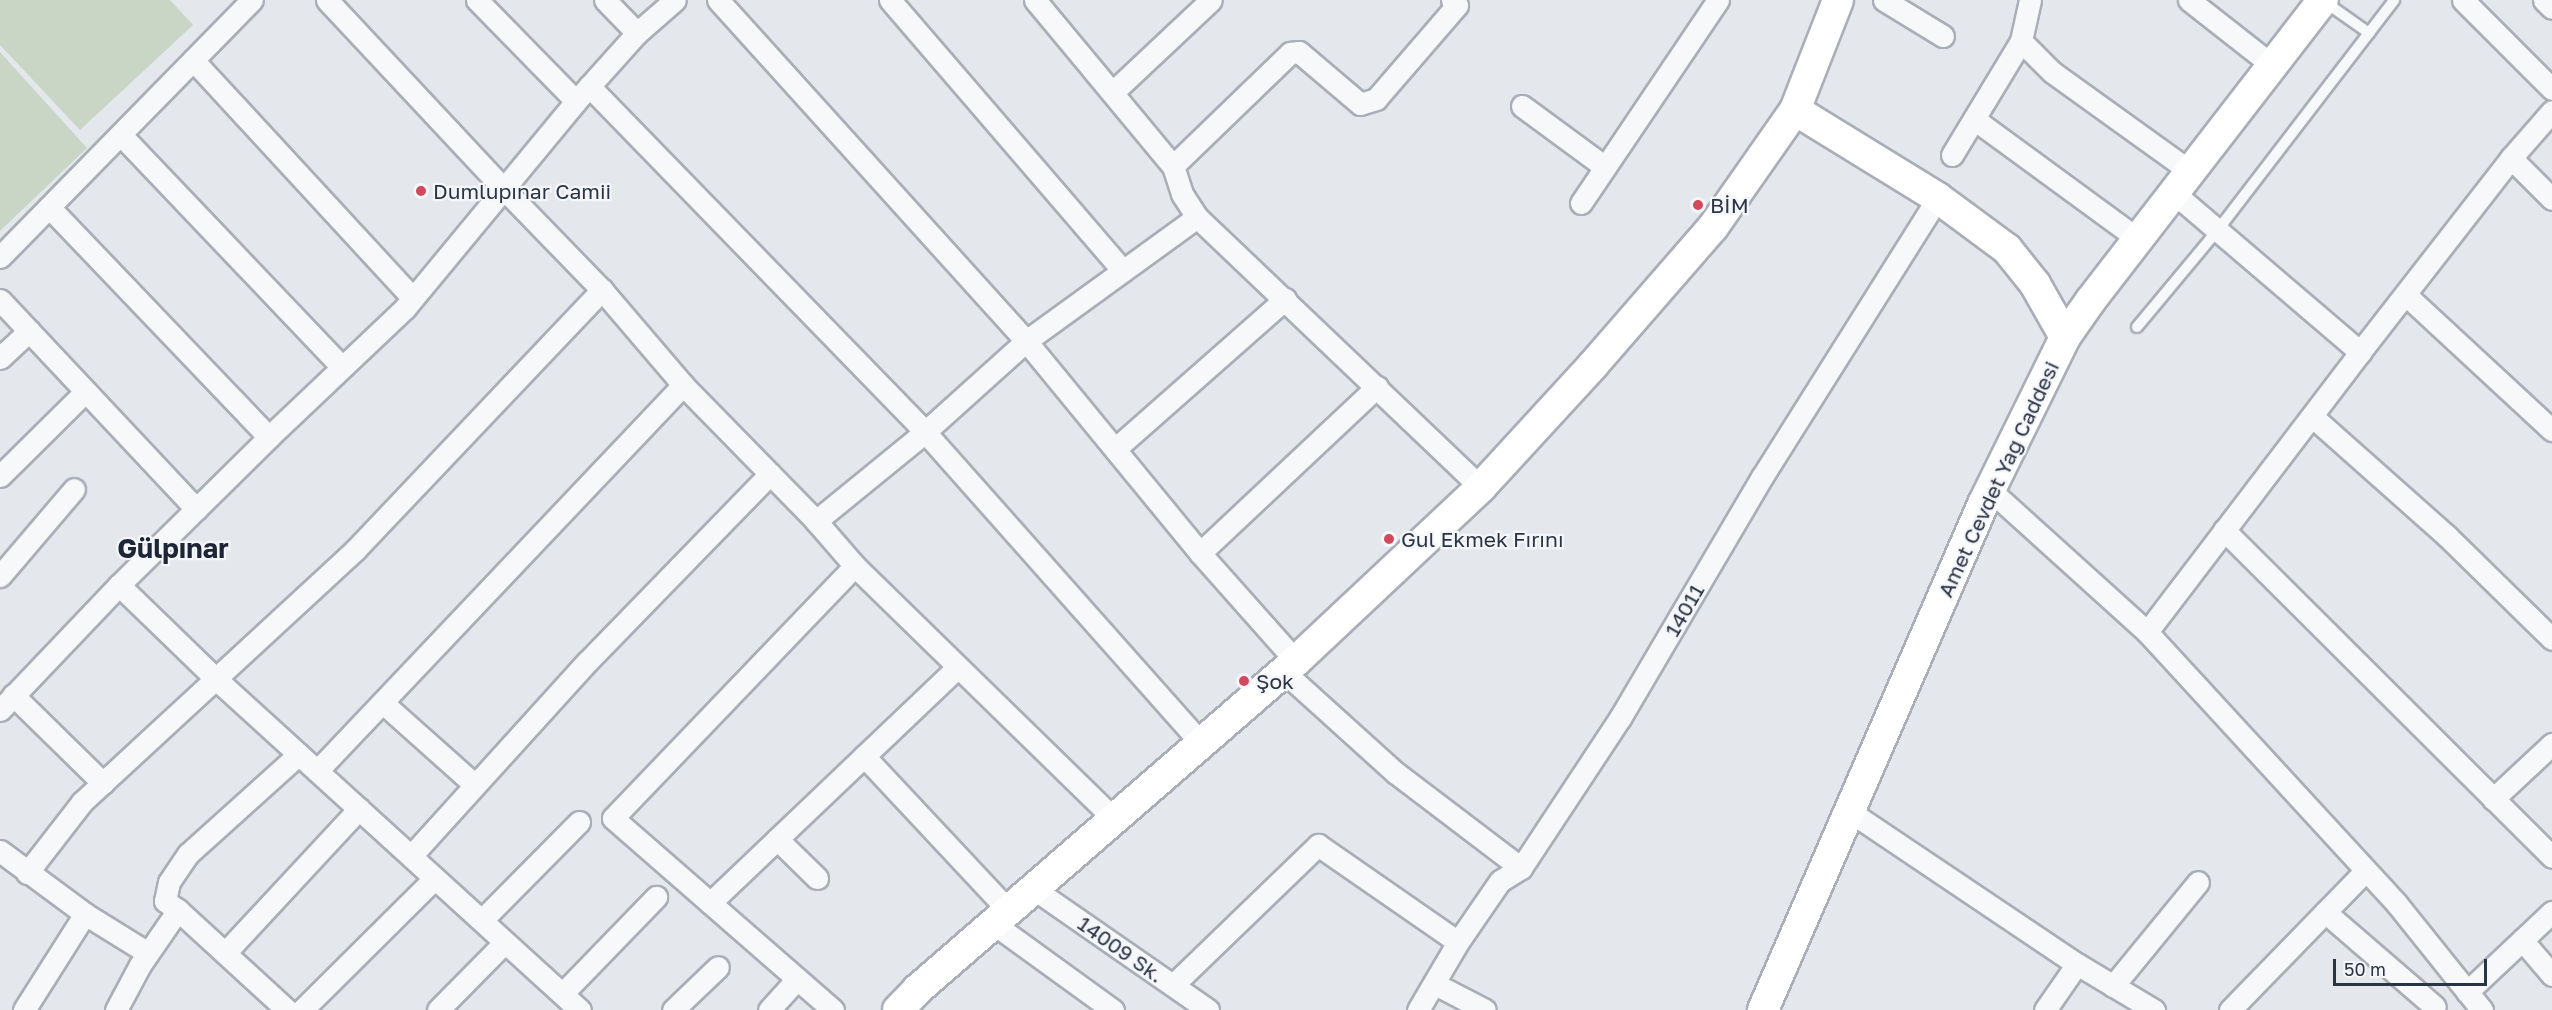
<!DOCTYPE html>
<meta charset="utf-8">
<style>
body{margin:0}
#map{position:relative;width:2552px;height:1010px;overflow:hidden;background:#e4e7ec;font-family:"Golos Text",sans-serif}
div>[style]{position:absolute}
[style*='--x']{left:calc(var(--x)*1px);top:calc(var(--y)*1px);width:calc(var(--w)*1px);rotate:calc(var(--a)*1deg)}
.green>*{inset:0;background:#c9d6c5}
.roads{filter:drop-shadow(2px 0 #a9aeb7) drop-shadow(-2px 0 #a9aeb7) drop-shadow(0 2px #a9aeb7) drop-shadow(0 -2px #a9aeb7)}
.service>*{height:10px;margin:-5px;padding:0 5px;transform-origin:5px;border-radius:5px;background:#f7f8fa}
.minor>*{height:21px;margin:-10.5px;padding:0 10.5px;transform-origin:10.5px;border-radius:10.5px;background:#f7f8fa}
.secondary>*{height:30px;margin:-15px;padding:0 15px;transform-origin:15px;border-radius:15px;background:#fff}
.dots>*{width:16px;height:16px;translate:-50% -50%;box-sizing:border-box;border:3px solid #f4f6f9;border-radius:50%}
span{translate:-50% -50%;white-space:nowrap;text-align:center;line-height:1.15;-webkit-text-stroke:4.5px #f4f6f9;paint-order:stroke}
.poi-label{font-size:21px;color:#2b3445}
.left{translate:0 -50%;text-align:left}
.street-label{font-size:21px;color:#2b3445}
.district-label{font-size:27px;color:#1d2536;font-weight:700}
.scale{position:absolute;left:2333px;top:959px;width:154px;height:27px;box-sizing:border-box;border:3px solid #2b3445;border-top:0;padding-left:8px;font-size:18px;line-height:21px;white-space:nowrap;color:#2b3445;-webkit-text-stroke:4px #f4f6f9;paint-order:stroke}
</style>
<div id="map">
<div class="green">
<i style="clip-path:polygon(0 0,170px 0,193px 25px,80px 130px,0 45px)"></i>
<i style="clip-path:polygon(0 52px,87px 148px,0 231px)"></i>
</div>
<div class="roads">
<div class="service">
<i style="--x:2325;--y:2;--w:54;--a:35.2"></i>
<i style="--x:2137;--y:327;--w:125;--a:-50.2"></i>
<i style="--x:2217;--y:231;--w:291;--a:-52.5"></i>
</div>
<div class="minor">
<i style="--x:327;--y:0;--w:259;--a:46.9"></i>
<i style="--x:504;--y:189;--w:141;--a:45.9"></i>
<i style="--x:602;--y:290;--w:125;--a:49.5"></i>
<i style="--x:683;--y:385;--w:190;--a:45.6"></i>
<i style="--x:816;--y:521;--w:60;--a:49.1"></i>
<i style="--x:855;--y:566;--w:362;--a:44.3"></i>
<i style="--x:477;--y:0;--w:141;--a:45.6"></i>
<i style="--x:605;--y:0;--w:46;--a:45.9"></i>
<i style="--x:718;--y:0;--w:460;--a:47.9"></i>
<i style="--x:1026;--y:341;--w:274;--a:50.6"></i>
<i style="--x:1200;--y:553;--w:144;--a:48.4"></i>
<i style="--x:890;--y:0;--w:357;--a:49.3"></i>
<i style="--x:1035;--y:0;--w:216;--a:50.3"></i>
<i style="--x:1173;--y:166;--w:29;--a:72"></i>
<i style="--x:1182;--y:194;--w:27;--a:57"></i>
<i style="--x:1197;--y:217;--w:392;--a:43.6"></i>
<i style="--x:1884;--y:0;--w:69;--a:31.4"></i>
<i style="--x:2030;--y:0;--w:42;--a:102.4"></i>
<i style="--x:2021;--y:41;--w:44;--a:45"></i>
<i style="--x:2052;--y:72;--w:170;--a:35.7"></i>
<i style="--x:2189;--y:0;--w:105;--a:38.1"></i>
<i style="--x:2463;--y:0;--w:126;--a:45"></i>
<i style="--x:2544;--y:0;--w:11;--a:45"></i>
<i style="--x:193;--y:60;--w:324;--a:47.3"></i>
<i style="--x:589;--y:86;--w:482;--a:45.8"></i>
<i style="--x:925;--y:432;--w:417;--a:48.4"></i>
<i style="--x:1113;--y:92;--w:134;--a:-43.2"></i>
<i style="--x:1522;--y:106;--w:103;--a:36.3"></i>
<i style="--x:1974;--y:119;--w:203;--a:36.2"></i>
<i style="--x:121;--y:135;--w:320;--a:46.4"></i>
<i style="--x:1952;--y:155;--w:133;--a:-58.8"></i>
<i style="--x:2511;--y:158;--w:58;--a:45"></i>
<i style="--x:1173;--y:166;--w:163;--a:-44"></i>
<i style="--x:1290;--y:53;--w:9;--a:-6"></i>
<i style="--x:1299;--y:52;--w:80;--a:40.4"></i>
<i style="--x:1360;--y:104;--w:17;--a:-17"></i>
<i style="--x:1376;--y:99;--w:124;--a:-49.2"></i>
<i style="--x:1457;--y:5;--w:7;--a:-135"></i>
<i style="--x:2174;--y:193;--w:245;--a:40.5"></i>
<i style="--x:1581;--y:203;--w:245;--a:-56"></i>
<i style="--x:49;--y:207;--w:318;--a:46.3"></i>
<i style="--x:0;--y:257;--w:360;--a:-45.6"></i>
<i style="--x:2406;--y:295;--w:199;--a:42.8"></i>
<i style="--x:0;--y:300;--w:287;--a:46.8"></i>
<i style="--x:0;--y:358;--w:40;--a:-43"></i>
<i style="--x:2313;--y:417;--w:179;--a:41.6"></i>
<i style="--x:2447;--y:536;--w:147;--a:44.4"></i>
<i style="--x:1115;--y:449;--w:227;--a:-41.4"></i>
<i style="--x:0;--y:476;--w:120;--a:-44.7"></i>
<i style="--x:1990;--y:490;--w:212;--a:42.1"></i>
<i style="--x:2147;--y:632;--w:369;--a:47.4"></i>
<i style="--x:2397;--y:904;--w:136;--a:51.3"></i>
<i style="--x:816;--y:521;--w:141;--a:-39.2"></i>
<i style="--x:925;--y:432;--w:136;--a:-42"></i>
<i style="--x:1026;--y:341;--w:211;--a:-35.9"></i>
<i style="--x:2224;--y:530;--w:463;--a:44.9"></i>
<i style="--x:1200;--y:553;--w:243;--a:-43.2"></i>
<i style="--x:0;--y:576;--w:114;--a:-49.6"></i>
<i style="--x:119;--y:585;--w:135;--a:44.1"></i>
<i style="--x:216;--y:679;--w:492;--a:42.3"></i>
<i style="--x:2147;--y:632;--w:352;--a:-52.7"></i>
<i style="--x:2360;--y:352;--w:246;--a:-52.1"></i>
<i style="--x:2511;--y:158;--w:62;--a:-48.9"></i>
<i style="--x:1283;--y:671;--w:152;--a:42.1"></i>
<i style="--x:1396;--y:773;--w:157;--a:37.2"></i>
<i style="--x:13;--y:695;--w:126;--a:44.4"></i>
<i style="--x:383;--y:703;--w:123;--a:41.7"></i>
<i style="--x:0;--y:710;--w:173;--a:-46.4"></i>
<i style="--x:119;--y:585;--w:211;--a:-44.6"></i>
<i style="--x:269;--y:437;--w:187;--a:-43.5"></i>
<i style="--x:405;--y:308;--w:268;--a:-50.4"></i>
<i style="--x:576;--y:101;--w:91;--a:-48.1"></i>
<i style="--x:637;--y:33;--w:50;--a:-41"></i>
<i style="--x:864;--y:756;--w:212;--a:46.9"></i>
<i style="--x:317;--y:771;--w:532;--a:-46.52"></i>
<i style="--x:2493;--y:799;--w:81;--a:-43"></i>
<i style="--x:1849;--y:811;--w:275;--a:33.9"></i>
<i style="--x:2077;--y:964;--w:90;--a:30.9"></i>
<i style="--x:777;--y:839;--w:56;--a:44.3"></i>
<i style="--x:0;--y:851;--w:106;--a:36.5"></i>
<i style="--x:85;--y:914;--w:74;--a:31.8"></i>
<i style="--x:411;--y:856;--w:263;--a:-47.8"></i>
<i style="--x:588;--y:661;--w:261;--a:-45.8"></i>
<i style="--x:27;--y:873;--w:90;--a:-52.2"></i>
<i style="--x:82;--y:802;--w:372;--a:-42.7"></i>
<i style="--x:355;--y:550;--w:359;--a:-46.5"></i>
<i style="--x:1034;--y:889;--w:212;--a:34.8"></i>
<i style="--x:710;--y:903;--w:342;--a:-43.6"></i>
<i style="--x:2325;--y:912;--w:145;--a:40.8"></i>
<i style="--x:482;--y:920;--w:138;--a:-45.3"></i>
<i style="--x:994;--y:924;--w:147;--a:35.9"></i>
<i style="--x:2522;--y:940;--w:46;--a:49.4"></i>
<i style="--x:225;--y:953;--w:197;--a:-47.1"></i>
<i style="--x:1435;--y:984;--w:56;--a:27.5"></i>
<i style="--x:1173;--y:985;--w:202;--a:-44"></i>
<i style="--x:1318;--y:845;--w:170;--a:34.7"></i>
<i style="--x:2113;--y:986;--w:134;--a:-50.7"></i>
<i style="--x:2467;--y:992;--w:117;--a:-43.3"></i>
<i style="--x:563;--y:993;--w:134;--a:-45.9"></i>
<i style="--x:24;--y:1010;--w:114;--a:-57.6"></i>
<i style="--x:116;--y:1010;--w:51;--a:-61.9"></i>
<i style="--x:140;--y:965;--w:67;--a:-55.4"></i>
<i style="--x:287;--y:1010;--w:148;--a:-137.5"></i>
<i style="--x:178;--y:910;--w:16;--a:-145"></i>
<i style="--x:165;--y:901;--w:19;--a:-78"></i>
<i style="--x:169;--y:882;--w:34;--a:-56"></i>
<i style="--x:188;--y:854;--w:149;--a:-42"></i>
<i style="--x:302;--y:1010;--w:187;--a:-44.8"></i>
<i style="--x:438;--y:1010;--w:95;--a:-45.4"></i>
<i style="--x:673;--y:1010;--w:62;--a:-43.7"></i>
<i style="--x:769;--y:1010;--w:42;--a:-47.9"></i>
<i style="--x:833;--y:1010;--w:292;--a:-138.9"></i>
<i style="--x:613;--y:818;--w:349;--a:-46.2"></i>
<i style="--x:1418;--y:1010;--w:79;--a:-59.5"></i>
<i style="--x:1458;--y:942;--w:74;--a:-55.5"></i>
<i style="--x:1500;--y:881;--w:25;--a:-32"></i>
<i style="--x:1521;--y:868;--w:180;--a:-56.6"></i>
<i style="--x:1620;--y:718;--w:280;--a:-59.5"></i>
<i style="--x:1762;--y:477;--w:330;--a:-57.8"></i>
<i style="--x:2045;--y:1010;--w:56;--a:-55.2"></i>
<i style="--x:2230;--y:1010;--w:195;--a:-45.8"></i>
</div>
<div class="secondary">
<i style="--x:1795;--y:110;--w:168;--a:31.6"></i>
<i style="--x:1938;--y:198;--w:86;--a:36.5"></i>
<i style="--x:2007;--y:249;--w:45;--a:51.3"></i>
<i style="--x:2035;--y:284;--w:61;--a:60.5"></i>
<i style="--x:898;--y:1010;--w:28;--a:-46"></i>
<i style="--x:917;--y:990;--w:502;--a:-40.96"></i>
<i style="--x:1296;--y:661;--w:254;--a:-43.2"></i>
<i style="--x:1481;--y:487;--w:166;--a:-47.4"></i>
<i style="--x:1593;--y:365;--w:183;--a:-49"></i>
<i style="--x:1713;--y:227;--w:143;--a:-55"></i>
<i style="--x:1795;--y:110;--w:118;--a:-68.6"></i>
<i style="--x:1763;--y:1010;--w:552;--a:-66.5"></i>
<i style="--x:1983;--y:504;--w:186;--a:-63.8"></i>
<i style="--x:2065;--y:337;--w:45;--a:-54.9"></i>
<i style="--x:2091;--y:300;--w:379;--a:-52.3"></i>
</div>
</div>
<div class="dots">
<i style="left:421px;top:191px;background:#d1495b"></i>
<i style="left:1698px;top:205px;background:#d1495b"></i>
<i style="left:1389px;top:539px;background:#d1495b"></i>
<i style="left:1244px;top:681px;background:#d1495b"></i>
</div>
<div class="poi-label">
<span class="left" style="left:433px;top:191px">Dumlupınar Camii</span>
<span class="left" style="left:1710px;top:205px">BİM</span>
<span class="left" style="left:1401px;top:539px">Gul Ekmek Fırını</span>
<span class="left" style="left:1256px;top:681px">Şok</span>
</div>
<div class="street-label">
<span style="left:1998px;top:479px;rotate:-65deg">Amet Cevdet Yağ Caddesi</span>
<span style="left:1684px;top:610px;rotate:-60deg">14011</span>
<span style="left:1121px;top:949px;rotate:35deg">14009 Sk.</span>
</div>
<div class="district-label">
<span style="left:173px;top:549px">Gülpınar</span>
</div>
<div class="scale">50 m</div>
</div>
